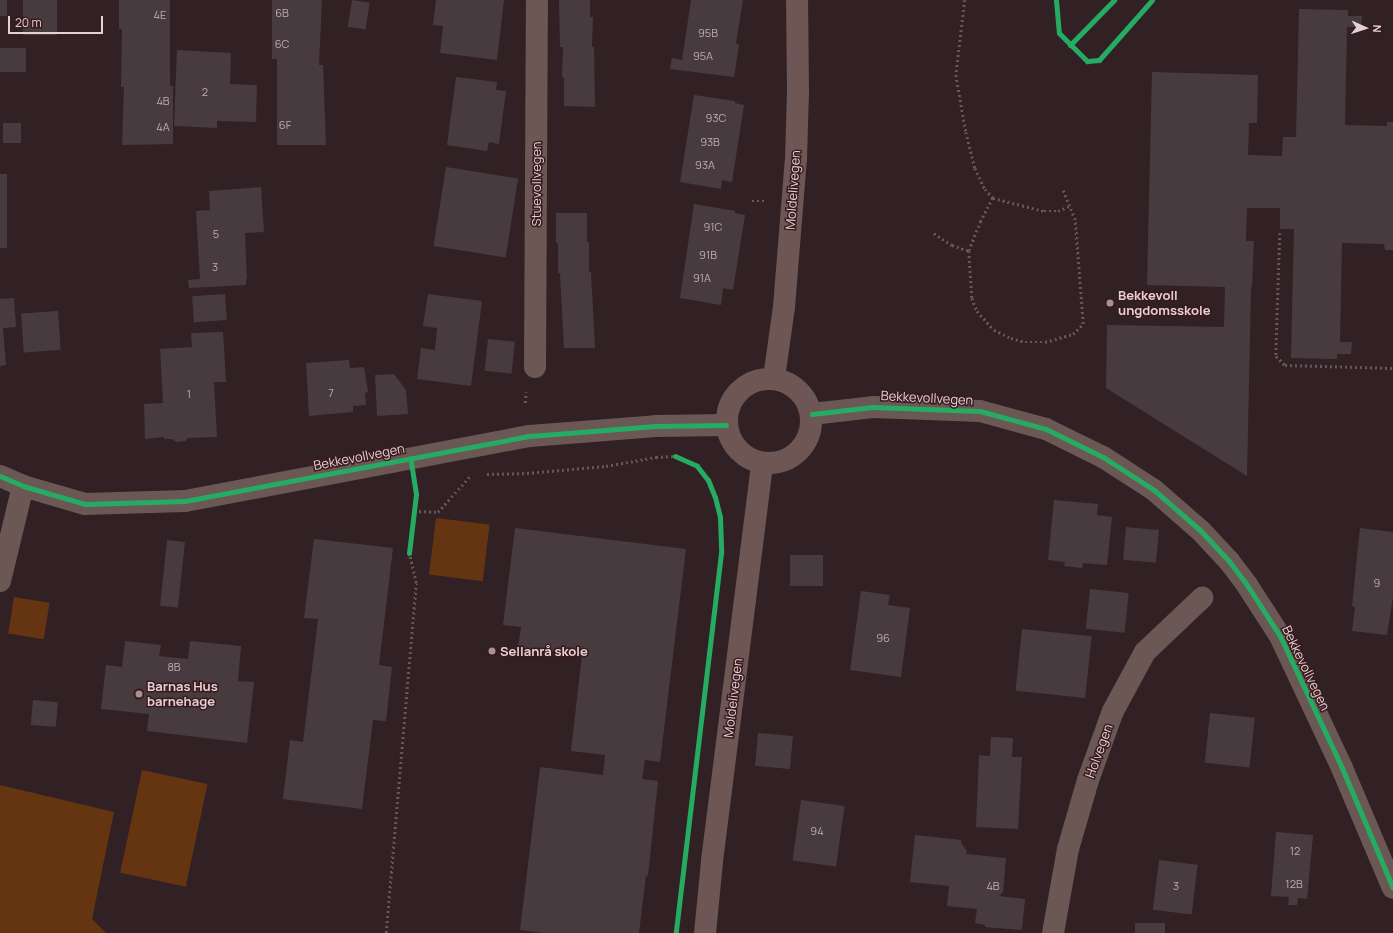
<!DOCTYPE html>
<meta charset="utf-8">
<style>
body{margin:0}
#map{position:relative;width:1393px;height:933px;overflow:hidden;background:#312124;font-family:Manrope,sans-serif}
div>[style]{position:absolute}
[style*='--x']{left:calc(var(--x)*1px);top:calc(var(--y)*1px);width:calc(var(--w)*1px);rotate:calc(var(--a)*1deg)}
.green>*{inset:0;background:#653411;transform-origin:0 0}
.building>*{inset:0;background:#483b3f;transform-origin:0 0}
.path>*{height:2.5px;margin-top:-1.25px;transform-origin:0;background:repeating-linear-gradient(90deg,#675756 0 2px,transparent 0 5px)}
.minor>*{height:22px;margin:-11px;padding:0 11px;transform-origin:11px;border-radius:11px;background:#6b5754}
.major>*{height:22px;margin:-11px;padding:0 11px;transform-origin:11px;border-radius:11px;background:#6d5654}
.major>.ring{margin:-11px;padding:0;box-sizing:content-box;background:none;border:22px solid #6d5654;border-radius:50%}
.cycleway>*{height:5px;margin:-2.5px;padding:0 2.5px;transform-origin:2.5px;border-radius:2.5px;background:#26ab63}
.dots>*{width:11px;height:11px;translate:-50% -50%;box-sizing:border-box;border:2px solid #381a1f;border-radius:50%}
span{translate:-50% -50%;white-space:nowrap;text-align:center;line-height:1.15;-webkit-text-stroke:3px #381a1f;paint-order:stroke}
.number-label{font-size:11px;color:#beacae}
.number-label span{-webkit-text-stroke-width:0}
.street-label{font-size:13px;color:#e5d1d3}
.poi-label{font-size:13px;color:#e5d1d3;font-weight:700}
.left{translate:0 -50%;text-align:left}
.north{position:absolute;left:1345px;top:8px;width:40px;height:40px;-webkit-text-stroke:3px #381a1f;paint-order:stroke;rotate:93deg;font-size:11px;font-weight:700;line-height:16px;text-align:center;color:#e5d1d3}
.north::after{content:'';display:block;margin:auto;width:14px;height:18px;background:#e5d1d3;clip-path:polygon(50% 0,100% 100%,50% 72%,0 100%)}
.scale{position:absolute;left:8px;top:16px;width:95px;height:18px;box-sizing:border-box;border:2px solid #e5d1d3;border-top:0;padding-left:5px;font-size:12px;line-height:14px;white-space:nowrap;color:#e5d1d3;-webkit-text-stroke:3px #381a1f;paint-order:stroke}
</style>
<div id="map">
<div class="green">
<i style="left:436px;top:518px;width:54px;height:57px;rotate:7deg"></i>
<i style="left:14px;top:597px;width:36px;height:37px;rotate:9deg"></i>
<i style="left:142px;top:770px;width:67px;height:105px;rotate:12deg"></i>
<i style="clip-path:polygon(0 785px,114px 812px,92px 919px,106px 933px,0 933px)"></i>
</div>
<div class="building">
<i style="left:0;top:0;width:7px;height:16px"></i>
<i style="left:23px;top:0;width:34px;height:35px"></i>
<i style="clip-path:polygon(119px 0,170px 0,170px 86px,173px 86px,173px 144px,122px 145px,124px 87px,121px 87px,122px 29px,119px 29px)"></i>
<i style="clip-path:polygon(272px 0,322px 0,319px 65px,323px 65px,326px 145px,277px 145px,277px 59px,272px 59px)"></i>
<i style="left:352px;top:0;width:18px;height:27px;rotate:9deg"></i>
<i style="clip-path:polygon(436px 0,504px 0,497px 60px,440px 53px,443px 26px,433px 25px)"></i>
<i style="clip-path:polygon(559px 0,590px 0,590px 17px,593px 17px,592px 47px,594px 47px,595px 107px,564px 106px,564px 77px,562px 77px,563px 47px,560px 47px)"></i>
<i style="clip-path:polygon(691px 0,743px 0,736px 43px,739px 45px,734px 77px,670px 69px,672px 58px,682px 60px)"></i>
<i style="clip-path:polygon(1299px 9px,1348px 10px,1348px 16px,1362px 16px,1361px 27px,1347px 27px,1345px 125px,1387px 126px,1387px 122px,1393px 122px,1393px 250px,1385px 250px,1384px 244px,1342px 243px,1340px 342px,1352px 342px,1351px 354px,1337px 354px,1337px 359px,1291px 358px,1294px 229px,1280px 229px,1280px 208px,1247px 208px,1246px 241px,1254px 241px,1252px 287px,1251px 287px,1247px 476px,1106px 388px,1107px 325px,1224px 327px,1225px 287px,1147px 285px,1152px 72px,1258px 75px,1257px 123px,1249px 123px,1248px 155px,1282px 156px,1283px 137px,1296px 137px)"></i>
<i style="left:0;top:48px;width:26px;height:24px"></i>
<i style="clip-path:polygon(177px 50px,231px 53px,230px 84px,257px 85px,256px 122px,217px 121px,217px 128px,174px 126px)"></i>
<i style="clip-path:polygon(456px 77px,497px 82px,496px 90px,506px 91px,499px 144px,489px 142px,487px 151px,447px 145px)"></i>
<i style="clip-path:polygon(694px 95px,735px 101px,735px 103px,744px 105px,732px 182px,722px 180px,721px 189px,680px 182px)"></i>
<i style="left:3px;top:123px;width:18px;height:20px"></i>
<i style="left:446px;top:167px;width:73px;height:80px;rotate:9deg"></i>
<i style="left:0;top:174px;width:7px;height:74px"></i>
<i style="clip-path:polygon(261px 187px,264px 232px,245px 233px,247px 279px,246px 279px,246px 285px,189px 288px,188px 280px,200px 279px,196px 211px,210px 210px,209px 191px)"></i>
<i style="clip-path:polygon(694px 204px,735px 211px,735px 213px,745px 215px,733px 290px,723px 288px,721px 305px,680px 298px)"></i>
<i style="clip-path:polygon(556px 213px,587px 213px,587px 242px,589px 242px,589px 272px,591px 272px,595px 348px,564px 348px,560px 273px,558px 273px,558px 243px,556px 243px)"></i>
<i style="left:225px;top:294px;width:26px;height:33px;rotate:86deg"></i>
<i style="clip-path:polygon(428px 294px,482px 301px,471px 386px,417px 379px,421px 348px,435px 350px,437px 328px,423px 326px)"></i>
<i style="clip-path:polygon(14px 298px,16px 327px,3px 328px,6px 365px,0 366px,0 299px)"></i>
<i style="left:58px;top:311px;width:39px;height:37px;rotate:86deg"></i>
<i style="clip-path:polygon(223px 332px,226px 382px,214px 382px,217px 437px,188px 438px,185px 441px,176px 442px,172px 439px,164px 439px,164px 437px,145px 439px,144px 404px,163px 403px,160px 349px,192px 347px,191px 333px)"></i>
<i style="left:488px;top:339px;width:27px;height:32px;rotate:6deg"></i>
<i style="clip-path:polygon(349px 360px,350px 368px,364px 367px,368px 392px,365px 393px,366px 405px,353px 406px,353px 412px,309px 416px,306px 363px)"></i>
<i style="clip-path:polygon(394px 374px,406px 390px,408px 414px,377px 416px,375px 375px)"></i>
<i style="clip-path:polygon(1054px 500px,1098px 504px,1097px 515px,1112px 517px,1107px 565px,1083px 563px,1082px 568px,1064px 566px,1065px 562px,1048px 560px)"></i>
<i style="left:1126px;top:527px;width:33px;height:33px;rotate:5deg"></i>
<i style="clip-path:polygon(515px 528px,686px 549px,660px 762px,645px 760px,642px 779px,658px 781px,648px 876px,646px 875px,639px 933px,544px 933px,520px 930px,540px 767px,603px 775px,605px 755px,571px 751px,582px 655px,518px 647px,521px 627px,503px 625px)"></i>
<i style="clip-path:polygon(1360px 528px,1393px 532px,1393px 597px,1387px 635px,1352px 631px,1355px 607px,1352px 606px)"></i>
<i style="clip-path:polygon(314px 539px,393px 548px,379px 665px,392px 667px,386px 721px,373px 720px,362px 809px,283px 799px,290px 740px,303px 742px,318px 619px,304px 618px)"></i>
<i style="left:167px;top:540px;width:18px;height:66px;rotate:6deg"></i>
<i style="left:790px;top:555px;width:33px;height:31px"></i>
<i style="left:1090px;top:589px;width:39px;height:40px;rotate:6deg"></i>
<i style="clip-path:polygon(861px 591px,890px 595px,888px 605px,910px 608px,901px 677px,850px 670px)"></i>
<i style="left:1022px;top:629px;width:70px;height:62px;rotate:6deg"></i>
<i style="clip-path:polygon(125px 641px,161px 645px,159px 656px,188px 659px,190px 641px,241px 646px,238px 681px,254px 682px,247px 743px,147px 731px,149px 714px,101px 709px,106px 665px,122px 667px)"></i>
<i style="left:33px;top:700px;width:25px;height:25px;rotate:5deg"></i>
<i style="left:1210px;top:713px;width:45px;height:50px;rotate:6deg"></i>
<i style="left:758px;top:733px;width:35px;height:33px;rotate:5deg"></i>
<i style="clip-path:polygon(991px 737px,1013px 738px,1012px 757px,1022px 757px,1018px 829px,976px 827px,979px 755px,990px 756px)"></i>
<i style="left:801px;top:800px;width:44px;height:61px;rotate:8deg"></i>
<i style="clip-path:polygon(1276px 832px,1313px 835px,1307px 899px,1298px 898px,1297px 905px,1288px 905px,1289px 897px,1271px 896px)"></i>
<i style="clip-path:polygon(915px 835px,961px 840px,961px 843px,967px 851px,966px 854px,1006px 858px,1003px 892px,999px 896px,1025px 899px,1022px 930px,985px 927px,985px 925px,975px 923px,977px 909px,947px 906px,949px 886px,910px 882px)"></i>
<i style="left:1159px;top:860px;width:39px;height:50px;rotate:7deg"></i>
<i style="left:1135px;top:923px;width:30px;height:10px"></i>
</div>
<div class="path">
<i style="--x:965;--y:0;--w:76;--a:96.8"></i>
<i style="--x:956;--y:75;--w:58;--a:80"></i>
<i style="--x:966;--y:132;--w:37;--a:76"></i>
<i style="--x:975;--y:168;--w:23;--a:65"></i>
<i style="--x:985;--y:189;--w:12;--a:48"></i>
<i style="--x:993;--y:198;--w:53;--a:14.3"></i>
<i style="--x:1044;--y:211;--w:14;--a:0"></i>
<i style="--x:1058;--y:211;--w:13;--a:-23"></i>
<i style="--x:993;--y:198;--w:26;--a:118"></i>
<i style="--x:981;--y:221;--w:32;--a:112"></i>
<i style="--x:969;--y:251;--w:47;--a:86.3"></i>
<i style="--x:972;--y:298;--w:14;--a:69"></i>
<i style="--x:977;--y:311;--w:25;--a:48"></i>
<i style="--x:994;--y:330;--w:19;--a:25"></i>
<i style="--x:1011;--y:338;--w:15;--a:16"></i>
<i style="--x:1025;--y:342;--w:20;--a:0"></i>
<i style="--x:1045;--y:342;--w:29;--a:-16"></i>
<i style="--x:1073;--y:334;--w:14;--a:-45"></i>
<i style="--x:1083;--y:324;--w:104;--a:-94.4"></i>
<i style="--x:1075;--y:220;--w:32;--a:-112"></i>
<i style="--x:752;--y:201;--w:14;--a:0"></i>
<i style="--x:934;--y:233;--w:22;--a:34"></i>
<i style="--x:952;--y:245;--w:18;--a:19"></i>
<i style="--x:1280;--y:233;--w:123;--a:91.9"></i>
<i style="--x:1276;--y:356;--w:13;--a:45"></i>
<i style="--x:1285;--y:365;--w:108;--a:1.6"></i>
<i style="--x:525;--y:403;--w:11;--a:-85"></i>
<i style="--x:487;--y:474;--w:40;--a:-1.4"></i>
<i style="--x:527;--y:473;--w:79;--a:-5.1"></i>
<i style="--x:606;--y:466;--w:51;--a:-10.2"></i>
<i style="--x:656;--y:457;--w:19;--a:-3"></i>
<i style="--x:414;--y:511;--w:24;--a:2"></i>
<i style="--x:438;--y:512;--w:47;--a:-48.5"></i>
<i style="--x:386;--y:933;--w:351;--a:-85.1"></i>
<i style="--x:416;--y:583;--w:31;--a:-103"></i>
</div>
<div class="minor">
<i style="--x:535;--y:367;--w:367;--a:-89.7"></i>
<i style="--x:812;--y:414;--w:61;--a:-6.5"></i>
<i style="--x:873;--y:407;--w:107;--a:2.1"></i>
<i style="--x:980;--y:411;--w:68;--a:15.3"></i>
<i style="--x:1046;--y:429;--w:64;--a:26.2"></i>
<i style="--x:1103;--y:457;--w:61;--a:32.9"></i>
<i style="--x:1154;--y:490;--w:62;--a:41.1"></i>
<i style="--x:1201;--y:531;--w:41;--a:47"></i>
<i style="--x:1229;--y:561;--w:30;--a:53"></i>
<i style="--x:1247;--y:585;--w:61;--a:57.1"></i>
<i style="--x:1280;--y:636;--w:146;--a:64.8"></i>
<i style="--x:1342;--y:768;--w:130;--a:67"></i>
<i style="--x:0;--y:476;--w:25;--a:23"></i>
<i style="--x:23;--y:486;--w:65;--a:16.2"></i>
<i style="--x:85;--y:504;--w:100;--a:-1.7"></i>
<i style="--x:185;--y:501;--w:351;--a:-10.7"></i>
<i style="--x:530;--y:436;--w:126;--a:-4.5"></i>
<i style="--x:656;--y:426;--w:70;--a:-0.8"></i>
<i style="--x:0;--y:581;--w:98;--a:-76.4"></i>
<i style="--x:1053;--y:933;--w:85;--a:-79.9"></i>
<i style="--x:1068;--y:849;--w:72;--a:-73.8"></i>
<i style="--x:1088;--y:780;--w:73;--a:-70.1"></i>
<i style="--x:1113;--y:711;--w:67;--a:-61.5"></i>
<i style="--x:1145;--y:652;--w:79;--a:-43.5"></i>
</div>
<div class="major">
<i style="--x:774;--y:378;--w:72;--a:-82"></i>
<i style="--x:784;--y:307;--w:148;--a:-85.4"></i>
<i style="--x:796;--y:159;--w:67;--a:-88.3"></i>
<i style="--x:798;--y:92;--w:92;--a:-90.6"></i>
<i class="ring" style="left:727px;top:379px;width:62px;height:62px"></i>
<i style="--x:705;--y:933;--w:72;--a:-84.4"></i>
<i style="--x:712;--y:861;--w:401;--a:-82.8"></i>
</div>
<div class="cycleway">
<i style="--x:1056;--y:0;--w:33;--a:85"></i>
<i style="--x:1059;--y:33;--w:40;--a:45"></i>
<i style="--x:1087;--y:61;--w:12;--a:-5"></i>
<i style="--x:1099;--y:60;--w:80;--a:-48.5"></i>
<i style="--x:1070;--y:45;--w:63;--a:-45.6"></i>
<i style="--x:812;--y:414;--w:61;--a:-6.5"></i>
<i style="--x:873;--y:407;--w:107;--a:2.1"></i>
<i style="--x:980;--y:411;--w:68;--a:15.3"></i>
<i style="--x:1046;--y:429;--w:64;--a:26.2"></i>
<i style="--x:1103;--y:457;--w:61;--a:32.9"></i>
<i style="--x:1154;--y:490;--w:62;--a:41.1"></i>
<i style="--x:1201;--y:531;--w:41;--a:47"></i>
<i style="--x:1229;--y:561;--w:30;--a:53"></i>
<i style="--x:1247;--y:585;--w:61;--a:57.1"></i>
<i style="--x:1280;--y:636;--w:146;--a:64.8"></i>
<i style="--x:1342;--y:768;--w:130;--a:67"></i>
<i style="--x:675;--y:456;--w:24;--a:24"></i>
<i style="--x:697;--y:466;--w:18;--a:52"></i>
<i style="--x:708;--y:480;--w:18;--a:68"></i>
<i style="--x:715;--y:497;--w:21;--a:76"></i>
<i style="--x:720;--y:517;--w:36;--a:88"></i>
<i style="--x:721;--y:553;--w:383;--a:96.8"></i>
<i style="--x:0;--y:476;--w:25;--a:23"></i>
<i style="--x:23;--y:486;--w:65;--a:16.2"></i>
<i style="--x:85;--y:504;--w:100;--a:-1.7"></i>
<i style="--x:185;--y:501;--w:351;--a:-10.7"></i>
<i style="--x:530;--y:436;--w:126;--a:-4.5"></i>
<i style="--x:656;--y:426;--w:70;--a:-0.8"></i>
<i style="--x:409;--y:553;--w:59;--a:-83.2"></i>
<i style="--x:416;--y:494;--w:36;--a:-99"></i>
</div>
<div class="dots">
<i style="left:1110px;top:303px;background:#a69396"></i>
<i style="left:492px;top:651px;background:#a69396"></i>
<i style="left:139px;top:694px;background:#a69396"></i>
</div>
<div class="number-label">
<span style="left:282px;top:13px">6B</span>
<span style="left:160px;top:15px">4E</span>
<span style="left:708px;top:33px">95B</span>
<span style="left:282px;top:44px">6C</span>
<span style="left:703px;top:56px">95A</span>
<span style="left:205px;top:92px">2</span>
<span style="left:163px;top:101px">4B</span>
<span style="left:716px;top:118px">93C</span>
<span style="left:285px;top:125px">6F</span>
<span style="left:163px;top:127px">4A</span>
<span style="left:710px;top:142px">93B</span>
<span style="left:705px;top:165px">93A</span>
<span style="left:713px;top:227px">91C</span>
<span style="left:216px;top:234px">5</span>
<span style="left:708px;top:255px">91B</span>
<span style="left:215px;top:267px">3</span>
<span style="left:702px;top:278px">91A</span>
<span style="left:331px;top:393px">7</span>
<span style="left:189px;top:394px">1</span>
<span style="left:1377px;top:583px">9</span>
<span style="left:883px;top:638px">96</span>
<span style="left:174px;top:667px">8B</span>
<span style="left:817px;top:831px">94</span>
<span style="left:1295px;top:851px">12</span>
<span style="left:1294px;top:884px">12B</span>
<span style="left:993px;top:886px">4B</span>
<span style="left:1176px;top:886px">3</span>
</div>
<div class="street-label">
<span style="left:536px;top:184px;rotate:-90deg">Stuevollvegen</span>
<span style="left:793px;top:190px;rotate:-86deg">Moldelivegen</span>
<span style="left:927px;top:398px;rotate:3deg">Bekkevollvegen</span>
<span style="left:359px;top:457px;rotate:-11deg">Bekkevollvegen</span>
<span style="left:1306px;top:668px;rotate:64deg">Bekkevollvegen</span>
<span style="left:733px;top:698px;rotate:-83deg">Moldelivegen</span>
<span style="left:1099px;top:751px;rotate:-70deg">Holvegen</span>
</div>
<div class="poi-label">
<span class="left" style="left:1118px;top:303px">Bekkevoll<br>ungdomsskole</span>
<span class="left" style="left:500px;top:651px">Sellanrå skole</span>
<span class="left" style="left:147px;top:694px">Barnas Hus<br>barnehage</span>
</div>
<div class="north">N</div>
<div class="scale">20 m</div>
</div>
